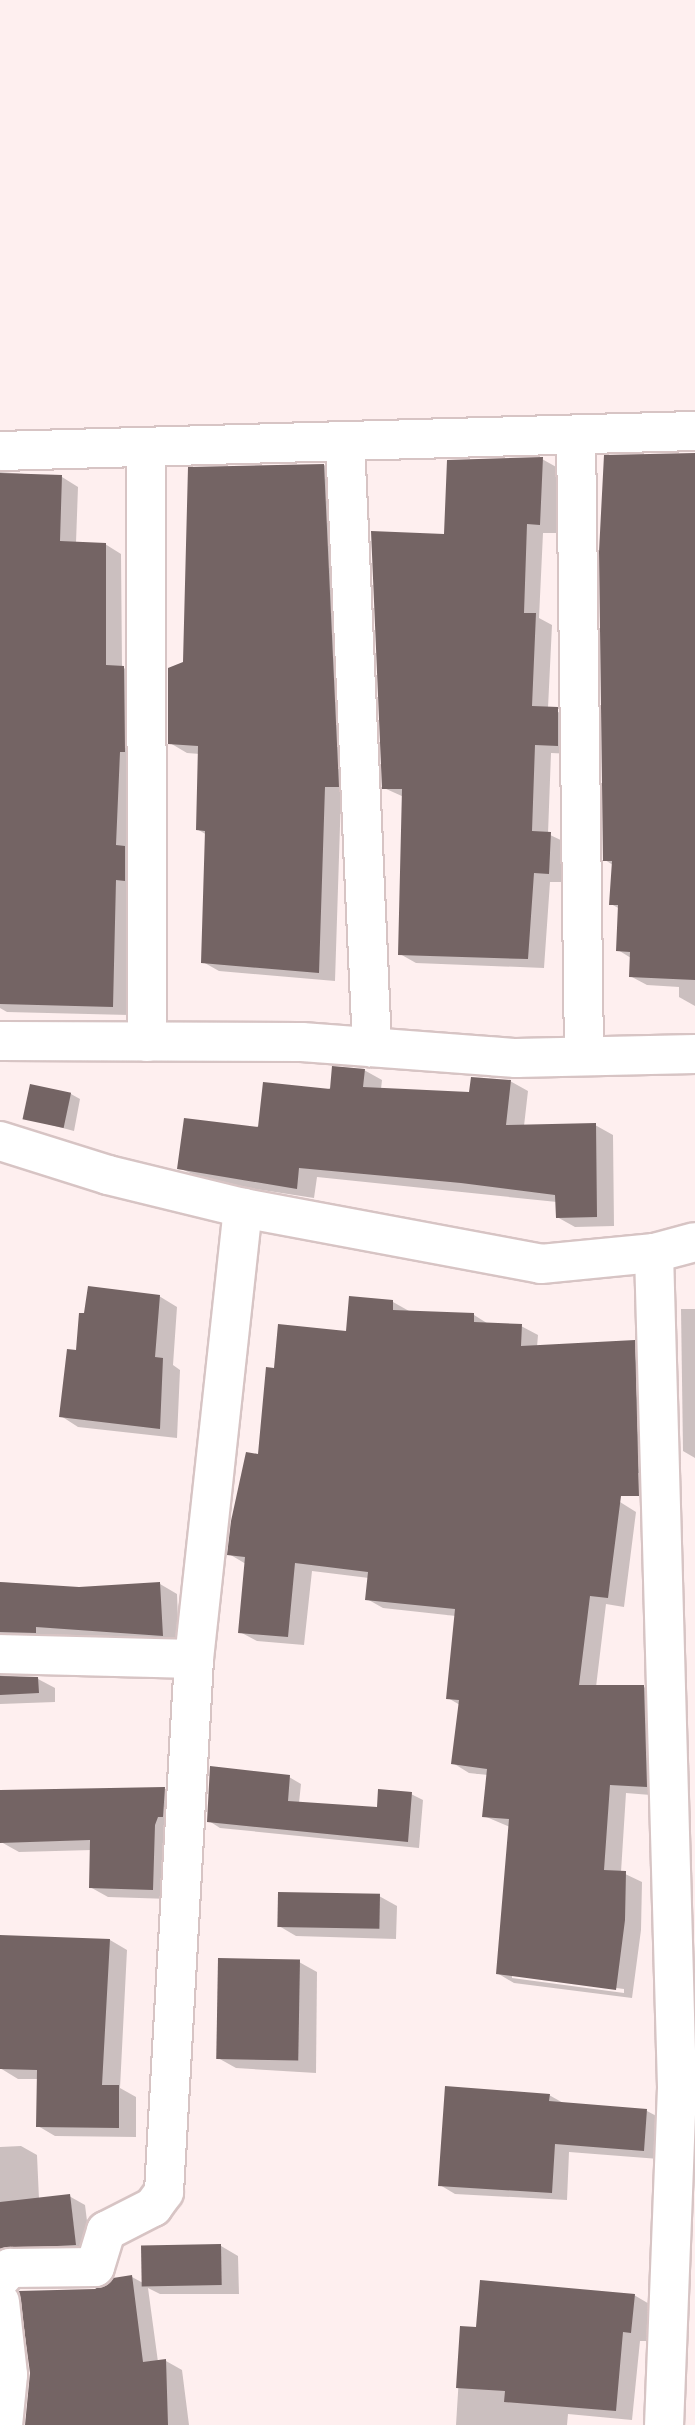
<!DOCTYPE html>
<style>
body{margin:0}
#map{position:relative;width:695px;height:2425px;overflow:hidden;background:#feefef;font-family:Karla,sans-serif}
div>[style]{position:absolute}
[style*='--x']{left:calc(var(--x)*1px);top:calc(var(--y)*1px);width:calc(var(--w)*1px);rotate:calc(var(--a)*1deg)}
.shadow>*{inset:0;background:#0003}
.building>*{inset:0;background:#746464;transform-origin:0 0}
.roads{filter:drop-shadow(2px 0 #d7c4c4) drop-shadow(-2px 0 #d7c4c4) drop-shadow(0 2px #d7c4c4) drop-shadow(0 -2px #d7c4c4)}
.minor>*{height:38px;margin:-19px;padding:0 19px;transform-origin:19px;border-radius:19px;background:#fff}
.tertiary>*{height:38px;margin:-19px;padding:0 19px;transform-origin:19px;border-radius:19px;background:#fff}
span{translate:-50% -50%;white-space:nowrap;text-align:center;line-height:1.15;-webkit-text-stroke:7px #fff;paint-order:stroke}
</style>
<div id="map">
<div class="shadow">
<i style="clip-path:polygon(695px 455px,695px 1006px,679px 997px,679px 987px,647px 985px,630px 976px,631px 958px,618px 950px,620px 909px,611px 904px,613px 865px,605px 860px)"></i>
<i style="clip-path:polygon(542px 459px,558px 468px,556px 533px,543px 533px,539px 618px,552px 625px,548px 708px,573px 718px,574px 754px,551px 753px,548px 834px,567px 843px,565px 882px,550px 882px,544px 968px,416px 963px,400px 954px,404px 797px,384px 788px,446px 536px)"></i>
<i style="clip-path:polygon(324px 465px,340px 475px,355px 796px,341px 795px,335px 981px,219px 971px,203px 962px,207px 835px,197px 829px,200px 754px,187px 753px,170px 743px,184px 664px)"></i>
<i style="clip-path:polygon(0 472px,62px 477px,78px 487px,76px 543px,105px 544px,121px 554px,122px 667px,140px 677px,129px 1015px,7px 1012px,0 1008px)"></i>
<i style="clip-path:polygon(364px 1070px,382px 1080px,381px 1089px,471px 1094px,510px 1081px,528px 1091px,524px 1126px,595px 1125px,613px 1135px,614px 1226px,575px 1227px,557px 1217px,557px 1202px,317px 1177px,314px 1198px,211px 1182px,179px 1168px)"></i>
<i style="clip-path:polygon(71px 1094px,80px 1099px,74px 1131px,25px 1118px)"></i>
<i style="clip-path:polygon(159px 1296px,177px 1307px,173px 1365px,180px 1370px,177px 1438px,78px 1427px,61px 1416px,77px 1352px)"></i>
<i style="clip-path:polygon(evenodd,393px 1302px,409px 1311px,474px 1315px,490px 1325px,521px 1326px,538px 1335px,537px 1347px,634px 1342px,651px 1351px,654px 1473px,597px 1473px,620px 1502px,636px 1512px,624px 1607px,606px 1604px,596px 1687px,644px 1687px,660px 1697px,663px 1796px,626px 1793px,621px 1872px,642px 1882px,641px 1930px,632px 1998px,514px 1983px,497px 1973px,510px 1827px,484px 1816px,488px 1775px,469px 1773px,453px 1763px,460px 1705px,448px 1698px,456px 1616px,383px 1608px,367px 1599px,369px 1578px,312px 1571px,304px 1645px,257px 1641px,240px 1632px,246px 1564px,229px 1554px,260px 1456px,276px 1370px,348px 1332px,393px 1302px,512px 1975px,624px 1989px,624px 1993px,512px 1978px,512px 1975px)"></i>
<i style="clip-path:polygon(681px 1309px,695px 1309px,695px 1458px,683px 1451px)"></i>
<i style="clip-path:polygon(0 1582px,79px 1589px,160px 1584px,177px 1594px,179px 1645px,52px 1635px,52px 1642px,0 1650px)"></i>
<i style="clip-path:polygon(0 1675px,38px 1679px,55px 1688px,55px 1702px,0 1704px)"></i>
<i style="clip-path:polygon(289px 1777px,301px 1784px,299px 1803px,378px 1809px,411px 1794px,423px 1800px,419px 1848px,220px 1828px,209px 1821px)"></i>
<i style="clip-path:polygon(164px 1788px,182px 1799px,170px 1899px,108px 1897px,90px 1887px,92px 1850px,19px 1852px,1px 1842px,0 1792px)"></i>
<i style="clip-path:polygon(379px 1896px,397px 1906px,396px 1939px,296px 1936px,279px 1926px)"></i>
<i style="clip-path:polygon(0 1937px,110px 1940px,127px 1950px,120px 2088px,136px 2097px,136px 2137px,55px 2136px,38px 2126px,39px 2079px,18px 2079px,0 2068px)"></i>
<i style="clip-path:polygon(299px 1962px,317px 1972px,316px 2073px,236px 2068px,218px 2058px)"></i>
<i style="clip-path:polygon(549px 2095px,565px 2104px,647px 2111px,662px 2119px,659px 2159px,569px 2152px,567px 2200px,455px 2194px,440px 2185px)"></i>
<i style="clip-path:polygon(21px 2146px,37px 2155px,39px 2199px,69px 2196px,85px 2205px,91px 2253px,0 2276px,0 2147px)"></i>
<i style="clip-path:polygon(221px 2246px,238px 2256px,239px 2294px,160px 2294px,148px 2288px,158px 2362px,166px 2361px,182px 2370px,189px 2425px,27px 2425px,96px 2291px,132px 2277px,143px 2283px)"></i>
<i style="clip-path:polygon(634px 2295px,651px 2305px,648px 2341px,640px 2341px,632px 2420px,568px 2414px,567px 2425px,456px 2425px,462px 2328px,477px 2328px)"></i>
</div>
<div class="building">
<i style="clip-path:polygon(695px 453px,695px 980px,629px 977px,630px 952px,616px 951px,618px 905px,609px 905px,612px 861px,603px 861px,599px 552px,604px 455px)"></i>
<i style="clip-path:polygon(543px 457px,540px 525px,527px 524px,524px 613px,536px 613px,532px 706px,558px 707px,558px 746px,535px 745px,532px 831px,551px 832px,549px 874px,534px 873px,528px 959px,398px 955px,402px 789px,382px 789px,371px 531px,444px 534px,447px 460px)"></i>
<i style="clip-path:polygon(324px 464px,339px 787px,325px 787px,319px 973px,201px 963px,205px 831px,196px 830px,198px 746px,168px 744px,168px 668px,183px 662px,188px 467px)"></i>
<i style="clip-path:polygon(0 473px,62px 475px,60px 541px,106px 543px,106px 665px,124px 666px,125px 752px,120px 752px,116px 845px,125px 846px,125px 881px,116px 880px,113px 1007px,0 1004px)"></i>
<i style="clip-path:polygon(332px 1066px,365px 1069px,363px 1087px,469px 1092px,471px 1077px,511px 1080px,506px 1125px,596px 1123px,597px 1217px,556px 1218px,555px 1195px,461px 1183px,299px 1168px,297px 1189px,177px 1169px,184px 1118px,258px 1127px,263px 1082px,330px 1089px)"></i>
<i style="left:30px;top:1084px;width:42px;height:36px;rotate:12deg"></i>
<i style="clip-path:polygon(88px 1286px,160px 1295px,155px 1357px,163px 1358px,160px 1429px,59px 1417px,67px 1349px,76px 1350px,79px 1313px,84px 1313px)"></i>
<i style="clip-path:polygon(349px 1296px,393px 1300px,393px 1310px,474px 1313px,474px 1322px,522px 1324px,521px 1346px,635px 1340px,639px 1496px,621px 1496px,608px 1598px,590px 1596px,579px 1685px,644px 1685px,647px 1787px,610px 1785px,604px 1870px,626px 1871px,625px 1920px,616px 1990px,496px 1974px,509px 1819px,482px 1817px,487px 1769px,451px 1764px,459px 1700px,446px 1699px,455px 1609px,365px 1600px,368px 1572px,295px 1563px,288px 1637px,238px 1633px,245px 1557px,227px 1555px,231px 1521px,246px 1452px,258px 1454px,266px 1367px,274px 1368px,278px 1324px,346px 1331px)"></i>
<i style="clip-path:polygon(0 1582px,79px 1587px,160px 1582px,163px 1636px,36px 1627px,36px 1633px,0 1632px)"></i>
<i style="clip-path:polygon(0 1676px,38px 1677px,39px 1693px,0 1695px)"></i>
<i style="clip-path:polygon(210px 1766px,290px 1775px,288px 1801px,377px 1807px,378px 1789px,412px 1792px,408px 1842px,207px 1822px)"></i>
<i style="clip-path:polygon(165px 1787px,163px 1817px,158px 1817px,155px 1825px,153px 1890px,89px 1888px,90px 1840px,0 1843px,0 1790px)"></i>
<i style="left:278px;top:1892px;width:102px;height:35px;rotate:1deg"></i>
<i style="clip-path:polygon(0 1935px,110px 1939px,102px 2085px,119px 2085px,119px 2128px,36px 2127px,37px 2070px,0 2069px)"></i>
<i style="left:218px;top:1958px;width:82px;height:101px;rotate:1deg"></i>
<i style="clip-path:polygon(445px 2086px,550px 2094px,549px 2101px,647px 2109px,644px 2151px,555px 2144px,552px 2193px,438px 2186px)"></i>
<i style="clip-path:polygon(70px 2194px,76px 2245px,0 2249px,0 2202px)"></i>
<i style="left:221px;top:2244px;width:41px;height:80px;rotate:89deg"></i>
<i style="clip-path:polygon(132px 2275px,143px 2362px,166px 2359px,168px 2425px,25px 2425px,30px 2373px,19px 2291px,95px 2289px,113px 2278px)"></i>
<i style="clip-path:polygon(480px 2280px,635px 2294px,631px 2333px,623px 2332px,616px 2411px,504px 2402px,505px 2391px,456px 2388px,460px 2326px,476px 2327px)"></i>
</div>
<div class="roads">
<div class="minor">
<i style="--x:576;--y:435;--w:621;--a:89.26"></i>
<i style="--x:345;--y:442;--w:606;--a:87.44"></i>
<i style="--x:146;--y:450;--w:592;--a:89.9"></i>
<i style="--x:0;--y:451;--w:695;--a:-1.65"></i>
<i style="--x:0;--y:1041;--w:302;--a:0.2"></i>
<i style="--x:302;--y:1042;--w:215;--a:4.3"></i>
<i style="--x:516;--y:1058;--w:179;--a:-1.3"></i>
<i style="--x:654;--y:1253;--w:835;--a:88.42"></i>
<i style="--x:677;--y:2088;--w:337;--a:92.2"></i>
<i style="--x:0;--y:1654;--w:194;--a:1.5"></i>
<i style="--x:0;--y:2279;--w:15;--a:-48"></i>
<i style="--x:10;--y:2268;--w:85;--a:-0.7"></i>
<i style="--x:95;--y:2267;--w:38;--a:-73"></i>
<i style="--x:106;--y:2231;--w:53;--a:-27.1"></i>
<i style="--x:153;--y:2207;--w:19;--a:-54"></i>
<i style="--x:164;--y:2192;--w:534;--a:-86.78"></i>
<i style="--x:194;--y:1659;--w:454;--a:-83.8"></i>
<i style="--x:0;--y:2302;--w:73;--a:83.7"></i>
<i style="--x:8;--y:2375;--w:50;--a:95.7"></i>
</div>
<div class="tertiary">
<i style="--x:0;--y:1141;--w:113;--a:17.5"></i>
<i style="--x:108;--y:1175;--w:139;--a:13.7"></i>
<i style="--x:243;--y:1208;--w:303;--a:10.6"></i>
<i style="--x:541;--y:1264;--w:114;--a:-5.6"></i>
<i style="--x:654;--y:1253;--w:42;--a:-15"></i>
</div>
</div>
</div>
